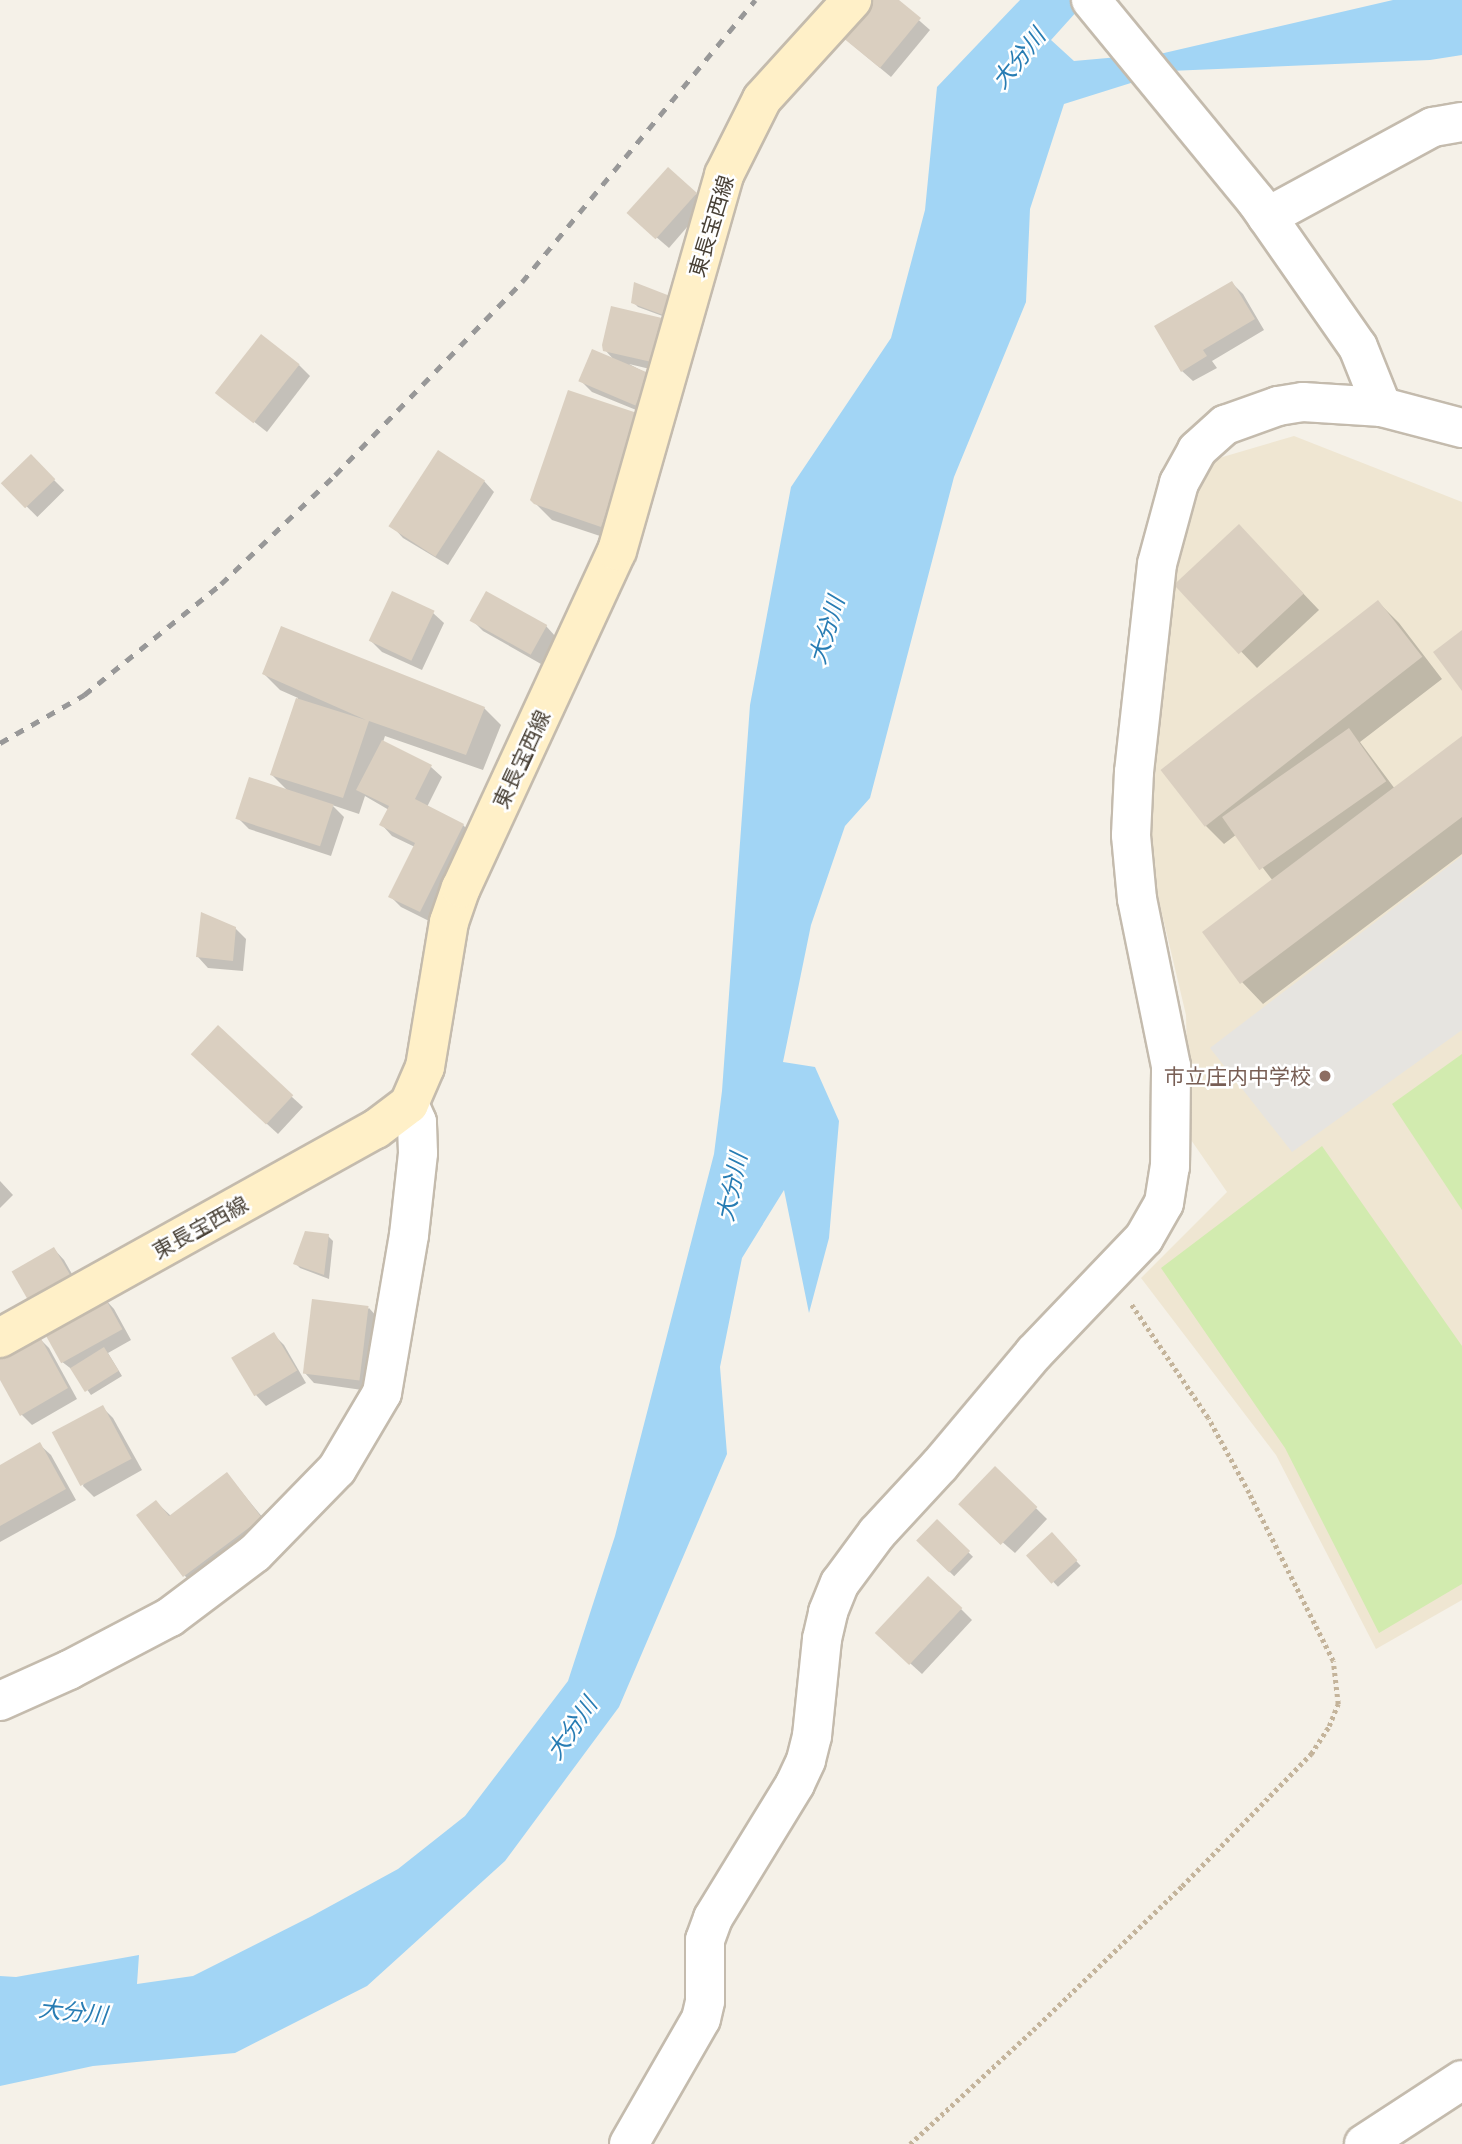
<!DOCTYPE html>
<meta charset="utf-8">
<style>
body{margin:0}
#map{position:relative;width:1462px;height:2144px;overflow:hidden;background:#f5f1e8;font-family:Manrope,"Noto Sans JP",sans-serif}
div>[style]{position:absolute}
[style*='--x']{left:calc(var(--x)*1px);top:calc(var(--y)*1px);width:calc(var(--w)*1px);rotate:calc(var(--a)*1deg)}
.education>*{inset:0;background:#efe6d2}
.green>*{inset:0;background:#d2ebaf}
.parking>*{inset:0;background:#e6e4e0}
.water>*{inset:0;background:#a2d5f5}
.shadow>*{inset:0;background:#0003;transform-origin:0 0}
.building>*{inset:0;background:#dacfc0;transform-origin:0 0}
.path>*{height:4.5px;margin-top:-2.25px;transform-origin:0;background:repeating-linear-gradient(90deg,#c4b49b 0 3.5px,transparent 0 7px)}
.roads{filter:drop-shadow(2px 0 #c4bbad) drop-shadow(-2px 0 #c4bbad) drop-shadow(0 2px #c4bbad) drop-shadow(0 -2px #c4bbad)}
.street>*{height:38px;margin:-19px;padding:0 19px;transform-origin:19px;border-radius:19px;background:#fff}
.secondary>*{height:38px;margin:-19px;padding:0 19px;transform-origin:19px;border-radius:19px;background:#fff0c8}
.rail>*{height:5px;margin-top:-2.5px;transform-origin:0;background:repeating-linear-gradient(90deg,#989898 0 9px,transparent 0 18px)}
.dots>*{width:19px;height:19px;translate:-50% -50%;box-sizing:border-box;border:4px solid #fff;border-radius:50%}
span{translate:-50% -50%;white-space:nowrap;text-align:center;line-height:1.15;-webkit-text-stroke:5px #fff;paint-order:stroke}
.street-label{font-size:21px;color:#494136}
.education-label{font-size:21px;color:#785e54}
.right{translate:-100% -50%;text-align:right}
.water-label{font-size:23px;color:#277cb3;font-style:italic}
</style>
<div id="map">
<div class="education">
<i style="clip-path:polygon(1294px 436px,1462px 502px,1462px 1600px,1376px 1649px,1276px 1455px,1141px 1278px,1227px 1192px,1189px 1137px,1186px 1015px,1149px 859px,1160px 706px,1180px 537px,1209px 461px)"></i>
</div>
<div class="green">
<i style="clip-path:polygon(1462px 1054px,1462px 1210px,1392px 1104px)"></i>
<i style="clip-path:polygon(1322px 1146px,1462px 1346px,1462px 1584px,1379px 1633px,1285px 1448px,1161px 1268px)"></i>
</div>
<div class="parking">
<i style="clip-path:polygon(1462px 856px,1462px 1030px,1292px 1152px,1210px 1048px)"></i>
</div>
<div class="water">
<i style="clip-path:polygon(1020px 0,1087px 0,1051px 40px,1074px 61px,1164px 53px,1393px 0,1462px 0,1462px 55px,1430px 60px,1169px 71px,1064px 104px,1030px 209px,1026px 302px,954px 477px,870px 798px,845px 826px,811px 925px,783px 1062px,815px 1067px,839px 1121px,829px 1238px,809px 1313px,784px 1190px,742px 1258px,720px 1367px,727px 1454px,619px 1707px,505px 1861px,367px 1986px,235px 2053px,93px 2066px,0 2086px,0 1976px,16px 1977px,139px 1955px,137px 1984px,193px 1976px,312px 1916px,398px 1869px,465px 1816px,568px 1681px,615px 1536px,714px 1154px,722px 1091px,750px 705px,791px 487px,891px 338px,925px 210px,937px 87px)"></i>
</div>
<div class="shadow">
<i style="clip-path:polygon(896px 0,930px 30px,891px 77px,850px 43px)"></i>
<i style="clip-path:polygon(696px 194px,707px 204px,669px 248px,641px 224px)"></i>
<i style="clip-path:polygon(1232px 283px,1243px 294px,1264px 330px,1212px 361px,1217px 368px,1193px 381px,1182px 371px)"></i>
<i style="clip-path:polygon(669px 297px,668px 318px,638px 307px,633px 302px)"></i>
<i style="clip-path:polygon(612px 308px,667px 373px,629px 364px,648px 374px,646px 414px,592px 392px,581px 381px,615px 361px,605px 350px)"></i>
<i style="clip-path:polygon(299px 365px,310px 376px,267px 432px,218px 393px)"></i>
<i style="clip-path:polygon(639px 415px,618px 542px,552px 520px,532px 500px)"></i>
<i style="left:31px;top:457px;width:47px;height:38px;rotate:45deg"></i>
<i style="clip-path:polygon(484px 481px,494px 492px,448px 565px,403px 538px,393px 527px)"></i>
<i style="clip-path:polygon(1255px 543px,1319px 610px,1257px 668px,1177px 585px)"></i>
<i style="clip-path:polygon(1378px 602px,1399px 623px,1442px 679px,1360px 742px,1395px 789px,1462px 739px,1462px 854px,1263px 1004px,1242px 982px,1273px 881px,1237px 834px,1224px 844px,1203px 823px)"></i>
<i style="clip-path:polygon(433px 613px,444px 623px,422px 670px,382px 652px,371px 641px)"></i>
<i style="clip-path:polygon(472px 620px,546px 626px,556px 637px,541px 664px,483px 631px)"></i>
<i style="clip-path:polygon(264px 674px,484px 708px,501px 725px,483px 770px,385px 736px,383px 742px,431px 767px,442px 777px,427px 807px,463px 825px,474px 836px,431px 922px,401px 907px,390px 896px,415px 847px,392px 836px,382px 825px,389px 810px,365px 796px,359px 814px,332px 805px,344px 817px,331px 856px,249px 829px,238px 818px,290px 793px,272px 775px,298px 698px,280px 690px)"></i>
<i style="clip-path:polygon(235px 928px,246px 939px,243px 971px,208px 968px,198px 957px)"></i>
<i style="clip-path:polygon(204px 1066px,292px 1097px,303px 1107px,278px 1134px)"></i>
<i style="clip-path:polygon(0 1181px,13px 1195px,0 1208px)"></i>
<i style="clip-path:polygon(328px 1236px,333px 1241px,329px 1279px,300px 1268px,295px 1263px)"></i>
<i style="clip-path:polygon(54px 1249px,64px 1260px,84px 1295px,44px 1317px)"></i>
<i style="clip-path:polygon(104px 1298px,114px 1309px,131px 1340px,108px 1353px,122px 1376px,91px 1395px,74px 1371px,61px 1361px,45px 1330px)"></i>
<i style="clip-path:polygon(369px 1308px,379px 1319px,369px 1391px,314px 1383px,304px 1372px)"></i>
<i style="clip-path:polygon(273px 1334px,284px 1345px,306px 1383px,266px 1406px,256px 1395px,233px 1358px)"></i>
<i style="clip-path:polygon(38px 1337px,49px 1348px,77px 1399px,32px 1425px,21px 1414px,0 1376px,0 1359px)"></i>
<i style="clip-path:polygon(102px 1407px,113px 1418px,142px 1470px,94px 1497px,83px 1486px)"></i>
<i style="clip-path:polygon(40px 1445px,51px 1455px,76px 1500px,0 1542px,0 1467px)"></i>
<i style="clip-path:polygon(995px 1468px,1047px 1519px,1015px 1553px,969px 1513px)"></i>
<i style="clip-path:polygon(227px 1474px,277px 1535px,201px 1592px,185px 1576px,156px 1502px,171px 1516px)"></i>
<i style="left:937px;top:1522px;width:50px;height:27px;rotate:44deg"></i>
<i style="left:1052px;top:1535px;width:42px;height:31px;rotate:47deg"></i>
<i style="clip-path:polygon(961px 1609px,972px 1620px,922px 1674px,889px 1644px)"></i>
</div>
<div class="building">
<i style="clip-path:polygon(864px 0,899px 0,921px 18px,880px 68px,837px 33px)"></i>
<i style="left:668px;top:167px;width:39px;height:62px;rotate:42deg"></i>
<i style="clip-path:polygon(1232px 281px,1255px 319px,1203px 350px,1207px 356px,1181px 372px,1154px 326px)"></i>
<i style="clip-path:polygon(634px 282px,670px 296px,663px 315px,631px 303px)"></i>
<i style="clip-path:polygon(611px 306px,666px 319px,656px 363px,603px 351px,602px 345px)"></i>
<i style="left:261px;top:334px;width:49px;height:75px;rotate:38deg"></i>
<i style="left:592px;top:349px;width:62px;height:35px;rotate:23deg"></i>
<i style="clip-path:polygon(568px 390px,640px 414px,601px 527px,534px 504px,530px 500px)"></i>
<i style="left:438px;top:450px;width:56px;height:91px;rotate:33deg"></i>
<i style="left:31px;top:454px;width:35px;height:42px;rotate:46deg"></i>
<i style="left:1239px;top:524px;width:95px;height:89px;rotate:47deg"></i>
<i style="left:392px;top:591px;width:47px;height:55px;rotate:25deg"></i>
<i style="left:486px;top:591px;width:70px;height:34px;rotate:29deg"></i>
<i style="left:1378px;top:600px;width:72px;height:276px;rotate:52deg"></i>
<i style="clip-path:polygon(281px 626px,485px 707px,466px 755px,369px 721px,343px 798px,270px 775px,296px 698px,366px 720px,262px 674px)"></i>
<i style="clip-path:polygon(1462px 630px,1462px 691px,1433px 652px)"></i>
<i style="left:1349px;top:728px;width:65px;height:155px;rotate:55deg"></i>
<i style="clip-path:polygon(1462px 736px,1462px 817px,1240px 984px,1202px 932px)"></i>
<i style="clip-path:polygon(382px 740px,432px 765px,415px 799px,464px 824px,420px 912px,388px 897px,415px 843px,379px 825px,389px 806px,356px 790px)"></i>
<i style="left:249px;top:777px;width:89px;height:44px;rotate:18deg"></i>
<i style="clip-path:polygon(201px 912px,236px 927px,233px 961px,196px 957px)"></i>
<i style="left:218px;top:1025px;width:103px;height:40px;rotate:43deg"></i>
<i style="clip-path:polygon(305px 1231px,329px 1234px,324px 1275px,293px 1264px)"></i>
<i style="left:54px;top:1247px;width:43px;height:49px;rotate:60deg"></i>
<i style="left:104px;top:1296px;width:38px;height:70px;rotate:61deg"></i>
<i style="left:312px;top:1299px;width:57px;height:75px;rotate:7deg"></i>
<i style="left:274px;top:1332px;width:45px;height:50px;rotate:59deg"></i>
<i style="clip-path:polygon(39px 1335px,68px 1388px,20px 1416px,0 1380px,0 1357px)"></i>
<i style="left:104px;top:1347px;width:28px;height:40px;rotate:58deg"></i>
<i style="left:103px;top:1405px;width:61px;height:58px;rotate:62deg"></i>
<i style="clip-path:polygon(40px 1442px,66px 1489px,0 1526px,0 1465px)"></i>
<i style="left:995px;top:1466px;width:59px;height:53px;rotate:44deg"></i>
<i style="clip-path:polygon(227px 1472px,262px 1518px,183px 1577px,136px 1515px,156px 1500px,169px 1516px)"></i>
<i style="left:937px;top:1519px;width:46px;height:30px;rotate:44deg"></i>
<i style="left:1052px;top:1532px;width:38px;height:35px;rotate:48deg"></i>
<i style="left:928px;top:1576px;width:47px;height:78px;rotate:43deg"></i>
</div>
<div class="path">
<i style="--x:910;--y:2144;--w:168;--a:-42.8"></i>
<i style="--x:1033;--y:2030;--w:207;--a:-44"></i>
<i style="--x:1182;--y:1886;--w:185;--a:-45.7"></i>
<i style="--x:1311;--y:1754;--w:33;--a:-57"></i>
<i style="--x:1329;--y:1726;--w:24;--a:-68"></i>
<i style="--x:1338;--y:1704;--w:43;--a:-96.6"></i>
<i style="--x:1333;--y:1661;--w:188;--a:-116.6"></i>
<i style="--x:1249;--y:1493;--w:85;--a:-118.7"></i>
<i style="--x:1208;--y:1418;--w:139;--a:-124.1"></i>
</div>
<div class="roads">
<div class="street">
<i style="--x:1091;--y:0;--w:260;--a:50.6"></i>
<i style="--x:1256;--y:201;--w:178;--a:55.1"></i>
<i style="--x:1358;--y:347;--w:65;--a:68.2"></i>
<i style="--x:1267;--y:217;--w:189;--a:-28.5"></i>
<i style="--x:1433;--y:127;--w:29;--a:-10"></i>
<i style="--x:0;--y:1701;--w:76;--a:-24.2"></i>
<i style="--x:69;--y:1670;--w:114;--a:-27.7"></i>
<i style="--x:170;--y:1617;--w:106;--a:-37"></i>
<i style="--x:255;--y:1553;--w:117;--a:-45.7"></i>
<i style="--x:337;--y:1469;--w:88;--a:-59.4"></i>
<i style="--x:382;--y:1393;--w:160;--a:-80.3"></i>
<i style="--x:409;--y:1235;--w:82;--a:-83.7"></i>
<i style="--x:418;--y:1153;--w:31;--a:-92"></i>
<i style="--x:417;--y:1122;--w:20;--a:-114"></i>
<i style="--x:629;--y:2144;--w:144;--a:-60.1"></i>
<i style="--x:701;--y:2019;--w:18;--a:-77"></i>
<i style="--x:705;--y:2001;--w:61;--a:-90"></i>
<i style="--x:705;--y:1940;--w:23;--a:-70"></i>
<i style="--x:713;--y:1918;--w:157;--a:-58.5"></i>
<i style="--x:795;--y:1784;--w:26;--a:-65"></i>
<i style="--x:806;--y:1760;--w:25;--a:-76"></i>
<i style="--x:812;--y:1736;--w:98;--a:-84.1"></i>
<i style="--x:822;--y:1639;--w:28;--a:-77"></i>
<i style="--x:828;--y:1612;--w:31;--a:-68"></i>
<i style="--x:840;--y:1583;--w:62;--a:-53.5"></i>
<i style="--x:877;--y:1533;--w:93;--a:-47.2"></i>
<i style="--x:940;--y:1465;--w:146;--a:-50"></i>
<i style="--x:1034;--y:1353;--w:159;--a:-46.3"></i>
<i style="--x:1144;--y:1238;--w:40;--a:-60.3"></i>
<i style="--x:1164;--y:1203;--w:36;--a:-81"></i>
<i style="--x:1170;--y:1167;--w:101;--a:-89.4"></i>
<i style="--x:1171;--y:1066;--w:170;--a:-101.5"></i>
<i style="--x:1137;--y:899;--w:64;--a:-95.4"></i>
<i style="--x:1131;--y:835;--w:63;--a:-87.3"></i>
<i style="--x:1134;--y:772;--w:209;--a:-83.7"></i>
<i style="--x:1157;--y:564;--w:84;--a:-74.8"></i>
<i style="--x:1179;--y:483;--w:38;--a:-61"></i>
<i style="--x:1197;--y:450;--w:38;--a:-42"></i>
<i style="--x:1225;--y:425;--w:56;--a:-19.7"></i>
<i style="--x:1278;--y:406;--w:25;--a:-9"></i>
<i style="--x:1303;--y:402;--w:79;--a:3.6"></i>
<i style="--x:1382;--y:407;--w:83;--a:14.7"></i>
<i style="--x:1364;--y:2144;--w:117;--a:-33.1"></i>
</div>
<div class="secondary">
<i style="--x:0;--y:1338;--w:430;--a:-29.1"></i>
<i style="--x:376;--y:1129;--w:41;--a:-37.1"></i>
<i style="--x:409;--y:1104;--w:40;--a:-66.6"></i>
<i style="--x:425;--y:1067;--w:147;--a:-80.6"></i>
<i style="--x:449;--y:922;--w:36;--a:-71"></i>
<i style="--x:461;--y:888;--w:371;--a:-65.2"></i>
<i style="--x:617;--y:551;--w:391;--a:-74.1"></i>
<i style="--x:724;--y:175;--w:85;--a:-63.4"></i>
<i style="--x:762;--y:99;--w:134;--a:-47.7"></i>
</div>
</div>
<div class="rail">
<i style="--x:0;--y:743;--w:97;--a:-29.7"></i>
<i style="--x:84;--y:695;--w:176;--a:-39"></i>
<i style="--x:221;--y:584;--w:158;--a:-43.7"></i>
<i style="--x:335;--y:475;--w:269;--a:-45.9"></i>
<i style="--x:522;--y:282;--w:366;--a:-50.4"></i>
</div>
<div class="dots">
<i style="left:1325px;top:1076px;background:#8d6e63"></i>
</div>
<div class="street-label">
<span style="left:711px;top:226px;rotate:-73deg">東長宝西線</span>
<span style="left:521px;top:759px;rotate:-65deg">東長宝西線</span>
<span style="left:200px;top:1227px;rotate:-29deg">東長宝西線</span>
</div>
<div class="education-label">
<span class="right" style="left:1311px;top:1076px">市立庄内中学校</span>
</div>
<div class="water-label">
<span style="left:1018px;top:58px;rotate:-51deg">大分川</span>
<span style="left:826px;top:630px;rotate:-73deg">大分川</span>
<span style="left:731px;top:1187px;rotate:-78deg">大分川</span>
<span style="left:571px;top:1728px;rotate:-55deg">大分川</span>
<span style="left:73px;top:2011px;rotate:6deg">大分川</span>
</div>
</div>
